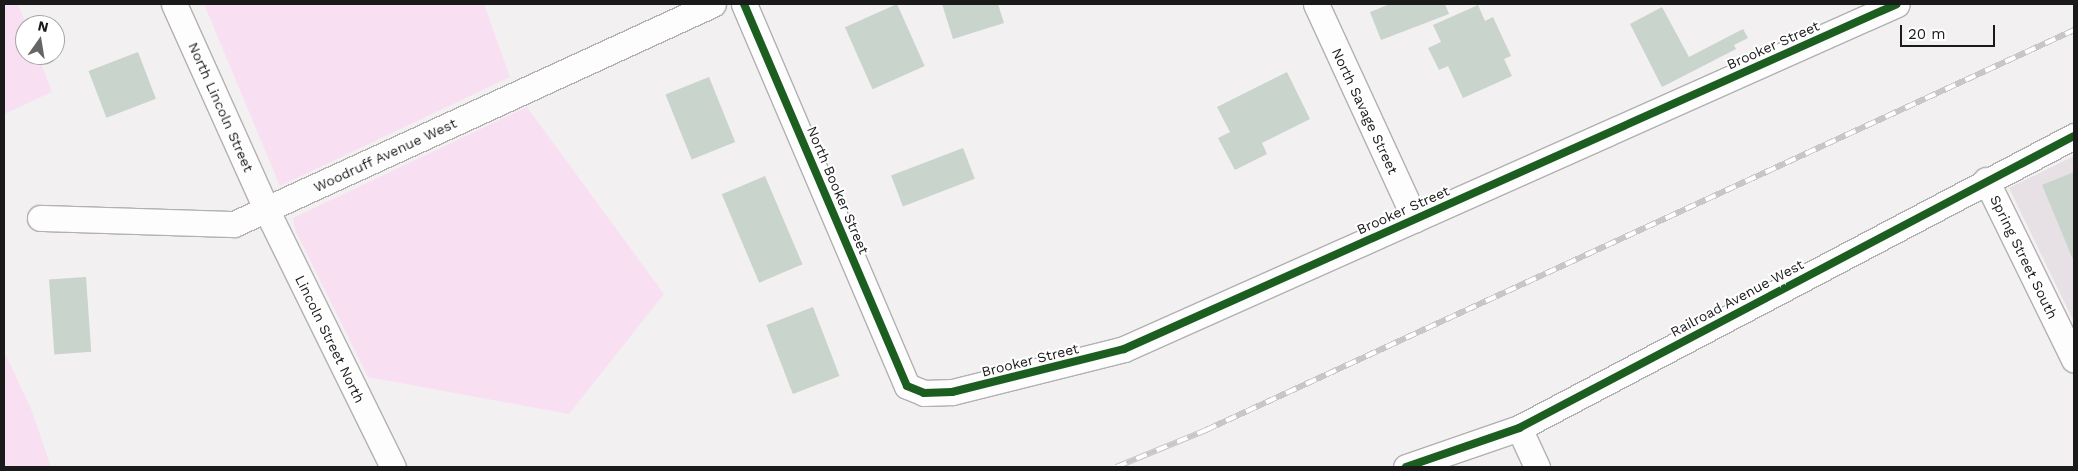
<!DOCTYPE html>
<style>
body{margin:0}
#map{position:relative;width:2078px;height:471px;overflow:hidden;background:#f2f0f1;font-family:"Work Sans",sans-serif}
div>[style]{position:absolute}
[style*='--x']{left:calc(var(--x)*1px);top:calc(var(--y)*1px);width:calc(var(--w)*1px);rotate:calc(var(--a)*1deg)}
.built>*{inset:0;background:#e7e1e6}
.green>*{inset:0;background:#f8e0f2}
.building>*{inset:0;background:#c8d4cc;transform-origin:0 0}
.roads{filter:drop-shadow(1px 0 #b2b0b1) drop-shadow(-1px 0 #b2b0b1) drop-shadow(0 1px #b2b0b1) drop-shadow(0 -1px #b2b0b1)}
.street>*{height:25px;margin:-12.5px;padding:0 12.5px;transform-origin:12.5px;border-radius:12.5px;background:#fdfdfd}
.rail>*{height:5.5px;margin-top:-2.75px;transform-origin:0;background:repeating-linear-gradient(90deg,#fff 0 11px,#c8c7c8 0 22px);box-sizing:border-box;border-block:1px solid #c8c7c8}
.cycleway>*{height:8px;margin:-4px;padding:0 4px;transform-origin:4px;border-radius:4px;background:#1b5e20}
span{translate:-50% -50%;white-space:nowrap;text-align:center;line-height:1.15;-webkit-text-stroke:4px #fff;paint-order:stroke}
.street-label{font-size:14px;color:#1b1a1b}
.frame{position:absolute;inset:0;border:5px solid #1b1a1b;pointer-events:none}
.north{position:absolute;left:15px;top:15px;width:50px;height:50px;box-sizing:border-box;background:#fff;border:1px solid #a4a3a4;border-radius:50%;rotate:13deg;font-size:14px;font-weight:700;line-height:20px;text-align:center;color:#1b1a1b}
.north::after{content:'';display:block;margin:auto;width:18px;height:22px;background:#666566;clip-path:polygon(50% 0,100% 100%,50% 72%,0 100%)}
.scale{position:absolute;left:1900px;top:25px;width:95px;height:22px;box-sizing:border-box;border:2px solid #1b1a1b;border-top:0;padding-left:6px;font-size:15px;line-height:18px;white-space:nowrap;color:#1b1a1b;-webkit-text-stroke:4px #fff;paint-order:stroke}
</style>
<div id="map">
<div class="built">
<i style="clip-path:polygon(2074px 156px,2074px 322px,2009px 188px)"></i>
</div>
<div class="green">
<i style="clip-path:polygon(4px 4px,18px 4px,26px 25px,25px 55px,38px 55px,52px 92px,4px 114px)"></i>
<i style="clip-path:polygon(204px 4px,484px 4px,510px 77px,280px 186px)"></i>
<i style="clip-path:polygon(527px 107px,664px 294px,569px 414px,368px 377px,296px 232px,293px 218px)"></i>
<i style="clip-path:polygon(4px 351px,32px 411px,51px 467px,4px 467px)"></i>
</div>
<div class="building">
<i style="left:897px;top:4px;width:68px;height:57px;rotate:66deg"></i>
<i style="clip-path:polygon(942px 4px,998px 4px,1004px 23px,953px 39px)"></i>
<i style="clip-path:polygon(1390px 4px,1445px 4px,1449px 14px,1381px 40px,1370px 12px)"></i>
<i style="clip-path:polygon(1478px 5px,1485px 21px,1493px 17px,1511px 56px,1504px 59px,1512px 76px,1463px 98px,1448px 66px,1439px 70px,1428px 48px,1441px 42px,1433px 25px)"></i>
<i style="clip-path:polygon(1662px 7px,1689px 57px,1743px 29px,1748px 38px,1734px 45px,1736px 49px,1662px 87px,1630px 24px)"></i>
<i style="left:138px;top:52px;width:50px;height:53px;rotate:69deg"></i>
<i style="clip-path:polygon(1287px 72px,1310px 119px,1262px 143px,1267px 154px,1235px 170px,1218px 138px,1230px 132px,1217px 107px)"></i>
<i style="left:709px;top:77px;width:70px;height:47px;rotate:68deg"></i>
<i style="left:963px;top:148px;width:33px;height:77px;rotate:69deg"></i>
<i style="clip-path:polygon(2074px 172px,2074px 262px,2042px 185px)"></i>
<i style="left:765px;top:176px;width:96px;height:47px;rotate:67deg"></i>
<i style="left:86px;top:277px;width:75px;height:37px;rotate:86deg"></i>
<i style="left:813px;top:307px;width:74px;height:50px;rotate:69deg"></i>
</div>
<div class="roads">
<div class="street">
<i style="--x:174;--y:4;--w:227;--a:65.8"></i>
<i style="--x:267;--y:211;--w:285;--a:63.8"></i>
<i style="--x:744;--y:4;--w:415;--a:66.9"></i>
<i style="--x:907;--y:386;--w:18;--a:22"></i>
<i style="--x:924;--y:393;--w:28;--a:-2"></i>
<i style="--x:952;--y:392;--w:177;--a:-14"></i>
<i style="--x:1124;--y:349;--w:846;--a:-24.05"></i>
<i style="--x:1316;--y:4;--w:237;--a:65.3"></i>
<i style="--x:1986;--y:180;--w:200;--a:63.9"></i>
<i style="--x:40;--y:218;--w:194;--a:1.8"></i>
<i style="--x:234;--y:224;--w:527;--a:-24.67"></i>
<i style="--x:1519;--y:428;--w:43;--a:65.2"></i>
<i style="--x:1406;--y:467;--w:120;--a:-19"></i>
<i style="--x:1519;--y:428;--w:627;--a:-27.75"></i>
</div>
</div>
<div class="rail">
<i style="--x:1116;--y:467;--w:97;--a:-22.3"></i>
<i style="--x:1206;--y:430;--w:956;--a:-24.74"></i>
</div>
<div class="cycleway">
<i style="--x:744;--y:4;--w:415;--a:66.9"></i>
<i style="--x:907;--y:386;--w:18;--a:22"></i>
<i style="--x:924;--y:393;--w:28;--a:-2"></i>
<i style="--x:952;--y:392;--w:177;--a:-14"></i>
<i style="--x:1124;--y:349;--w:846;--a:-24.05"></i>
<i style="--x:1406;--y:467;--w:120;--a:-19"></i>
<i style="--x:1519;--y:428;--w:627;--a:-27.75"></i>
</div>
<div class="street-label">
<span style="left:1773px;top:45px;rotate:-24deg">Brooker Street</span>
<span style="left:221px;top:107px;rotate:66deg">North Lincoln Street</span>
<span style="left:1365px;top:111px;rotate:65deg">North Savage Street</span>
<span style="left:385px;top:155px;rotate:-25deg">Woodruff Avenue West</span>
<span style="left:838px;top:190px;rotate:67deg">North Booker Street</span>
<span style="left:1403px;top:210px;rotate:-24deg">Brooker Street</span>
<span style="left:2024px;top:257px;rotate:64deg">Spring Street South</span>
<span style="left:1737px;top:298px;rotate:-28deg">Railroad Avenue West</span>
<span style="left:330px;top:339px;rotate:64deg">Lincoln Street North</span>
<span style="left:1030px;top:360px;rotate:-14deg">Brooker Street</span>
</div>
<div class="frame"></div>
<div class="north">N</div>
<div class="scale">20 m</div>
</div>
